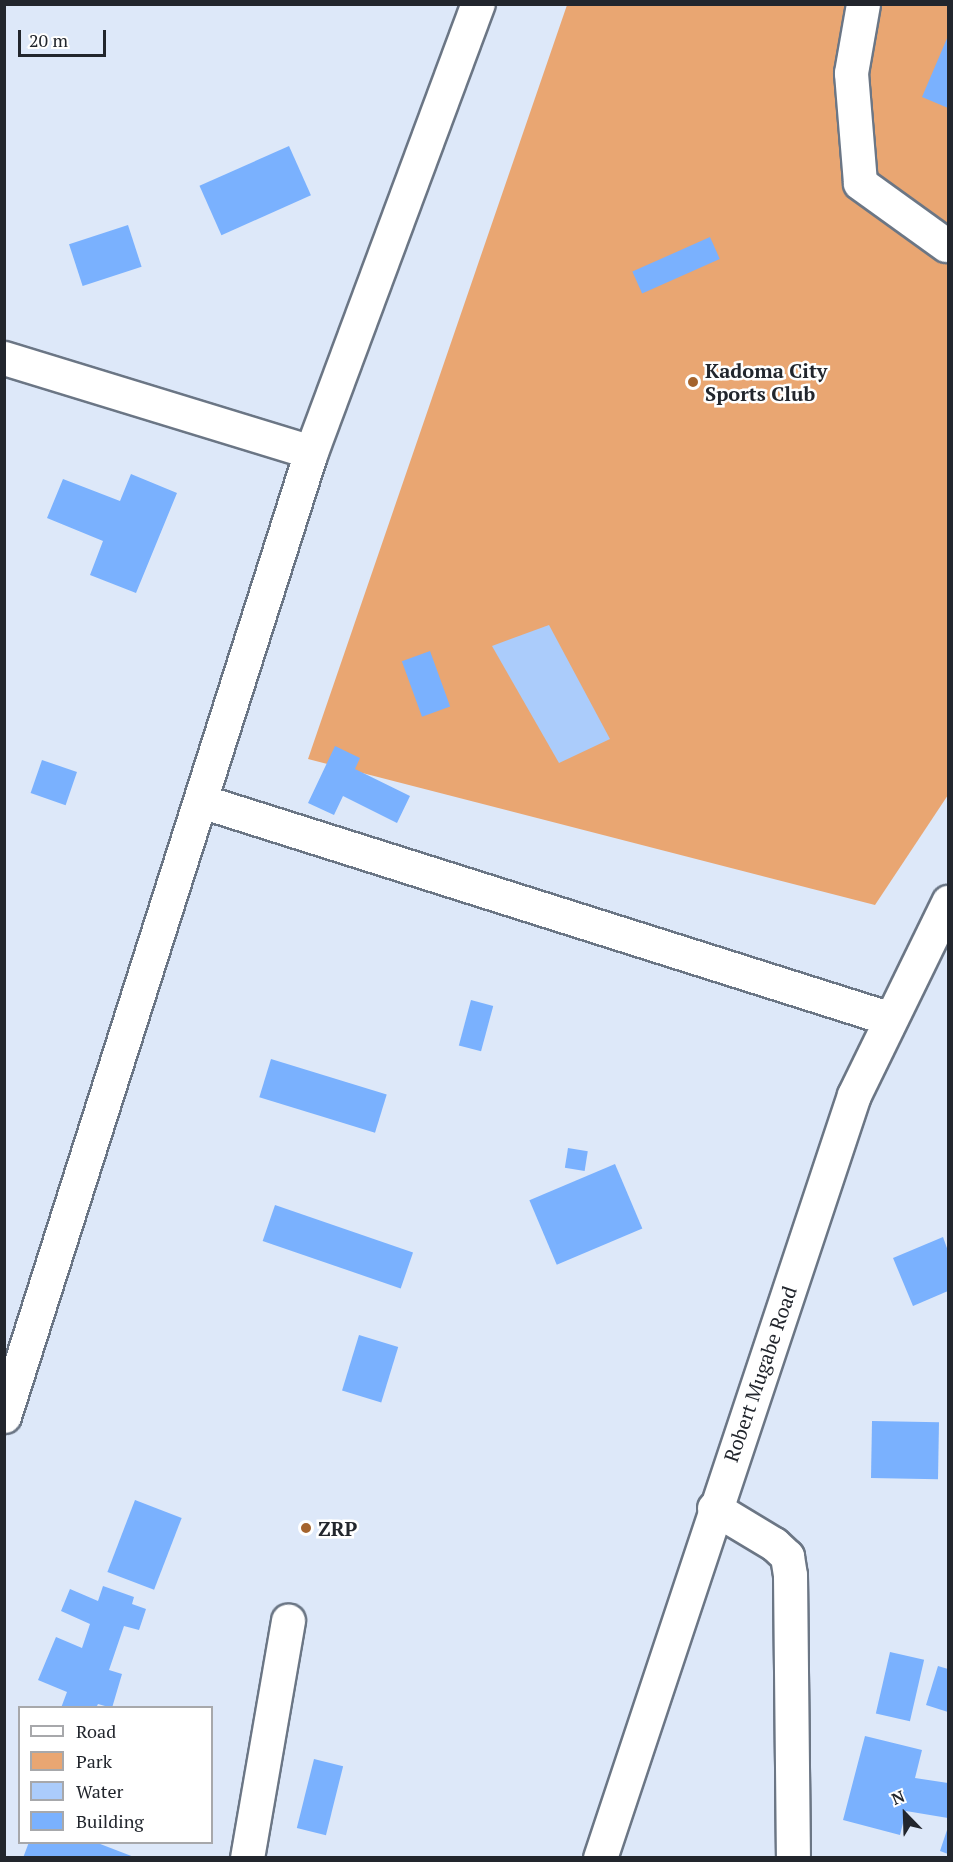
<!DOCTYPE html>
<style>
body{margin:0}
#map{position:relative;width:953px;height:1862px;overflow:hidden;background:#dde8f9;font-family:"PT Serif",serif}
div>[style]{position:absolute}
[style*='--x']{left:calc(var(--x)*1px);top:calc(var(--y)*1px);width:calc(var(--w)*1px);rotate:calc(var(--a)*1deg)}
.green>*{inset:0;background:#e9a672}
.water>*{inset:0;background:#abccfb}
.building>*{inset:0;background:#7ab1fe;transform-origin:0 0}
.roads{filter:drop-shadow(2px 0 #6b7685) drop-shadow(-2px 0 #6b7685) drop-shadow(0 2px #6b7685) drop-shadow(0 -2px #6b7685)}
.minor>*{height:33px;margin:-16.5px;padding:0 16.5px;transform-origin:16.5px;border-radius:16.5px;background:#fff}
.dots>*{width:16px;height:16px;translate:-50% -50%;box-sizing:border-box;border:3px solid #fff;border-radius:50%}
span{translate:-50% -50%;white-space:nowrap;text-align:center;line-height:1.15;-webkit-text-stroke:5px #fff;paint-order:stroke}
.poi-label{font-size:20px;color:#22262d;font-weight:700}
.left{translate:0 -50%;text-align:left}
.street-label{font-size:20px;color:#22262d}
.frame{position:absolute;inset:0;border:6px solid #22262d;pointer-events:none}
.legend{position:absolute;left:18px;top:1706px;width:195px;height:138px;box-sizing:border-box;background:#fff;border:2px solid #a7a8ab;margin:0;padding:8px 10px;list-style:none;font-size:18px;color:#22262d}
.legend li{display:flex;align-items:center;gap:12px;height:30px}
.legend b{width:30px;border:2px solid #a7a8ab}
.north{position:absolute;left:875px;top:1784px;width:60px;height:60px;-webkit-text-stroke:4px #fff;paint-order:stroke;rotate:337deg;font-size:16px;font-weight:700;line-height:24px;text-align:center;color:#22262d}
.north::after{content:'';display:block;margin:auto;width:21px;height:27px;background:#22262d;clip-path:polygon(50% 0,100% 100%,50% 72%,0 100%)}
.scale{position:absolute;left:18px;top:30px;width:88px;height:27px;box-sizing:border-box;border:3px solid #22262d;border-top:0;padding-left:8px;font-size:18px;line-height:21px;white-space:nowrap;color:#22262d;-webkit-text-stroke:4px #fff;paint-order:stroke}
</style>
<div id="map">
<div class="green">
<i style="clip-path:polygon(567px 5px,948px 5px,948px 795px,875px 905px,308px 759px)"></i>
</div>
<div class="water">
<i style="clip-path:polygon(549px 625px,610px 739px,559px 763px,492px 646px)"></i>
</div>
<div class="building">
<i style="clip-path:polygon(948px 36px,948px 108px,922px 97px)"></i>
<i style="left:289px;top:146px;width:54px;height:98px;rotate:66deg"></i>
<i style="left:128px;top:225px;width:44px;height:62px;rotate:72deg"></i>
<i style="left:710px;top:237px;width:24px;height:85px;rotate:66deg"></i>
<i style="clip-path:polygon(131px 474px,177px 493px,136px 593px,90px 575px,103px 541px,47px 518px,63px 479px,120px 501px)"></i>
<i style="left:430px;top:651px;width:59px;height:30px;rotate:70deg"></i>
<i style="clip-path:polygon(335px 746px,360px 758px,355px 769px,410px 796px,397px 823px,343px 796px,334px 815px,308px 803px)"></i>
<i style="left:42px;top:760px;width:37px;height:35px;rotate:19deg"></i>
<i style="left:471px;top:1000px;width:23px;height:47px;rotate:15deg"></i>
<i style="left:271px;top:1059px;width:121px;height:40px;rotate:17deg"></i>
<i style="left:568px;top:1148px;width:20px;height:20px;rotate:9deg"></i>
<i style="left:615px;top:1164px;width:70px;height:93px;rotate:67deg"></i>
<i style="left:275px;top:1205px;width:146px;height:38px;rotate:19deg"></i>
<i style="clip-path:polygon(943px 1237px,948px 1251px,948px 1291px,913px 1306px,893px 1258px)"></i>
<i style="left:359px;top:1335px;width:41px;height:58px;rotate:17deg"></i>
<i style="left:872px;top:1421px;width:67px;height:57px;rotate:1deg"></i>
<i style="left:135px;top:1500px;width:50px;height:77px;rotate:21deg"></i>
<i style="clip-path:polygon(103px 1586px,134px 1597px,132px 1604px,146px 1609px,139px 1630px,124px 1626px,109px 1670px,122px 1674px,112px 1708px,98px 1704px,96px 1708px,61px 1708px,67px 1692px,38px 1680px,56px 1637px,82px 1648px,90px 1624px,61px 1611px,70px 1589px,98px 1601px)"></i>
<i style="left:890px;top:1652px;width:35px;height:63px;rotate:13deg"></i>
<i style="clip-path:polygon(938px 1666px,948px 1669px,948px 1712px,926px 1705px)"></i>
<i style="clip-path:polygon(865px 1736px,922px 1750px,915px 1778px,948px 1783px,948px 1818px,906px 1811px,900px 1835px,843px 1820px)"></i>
<i style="left:314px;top:1759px;width:30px;height:71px;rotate:14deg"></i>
<i style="clip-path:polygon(948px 1827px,948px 1854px,940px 1851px)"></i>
<i style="clip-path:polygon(29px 1842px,95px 1842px,134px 1857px,23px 1858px)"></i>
</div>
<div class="roads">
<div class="minor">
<i style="--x:863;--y:4;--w:70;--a:99.9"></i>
<i style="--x:851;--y:73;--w:110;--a:85.3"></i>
<i style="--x:860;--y:183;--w:106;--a:35.8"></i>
<i style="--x:4;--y:358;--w:321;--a:17"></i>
<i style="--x:201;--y:801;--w:720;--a:17.53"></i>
<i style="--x:4;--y:1416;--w:1012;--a:-72.34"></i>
<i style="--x:311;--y:452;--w:478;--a:-69.6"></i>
<i style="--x:714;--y:1508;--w:70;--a:31"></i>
<i style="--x:774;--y:1544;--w:18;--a:43"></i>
<i style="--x:787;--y:1556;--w:19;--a:81"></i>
<i style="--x:790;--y:1575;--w:283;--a:89.4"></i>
<i style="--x:247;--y:1858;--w:241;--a:-80.2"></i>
<i style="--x:600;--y:1858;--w:804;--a:-71.59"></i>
<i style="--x:854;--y:1095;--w:215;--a:-64"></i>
</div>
</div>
<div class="dots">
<i style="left:693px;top:382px;background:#a4632d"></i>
<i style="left:306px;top:1528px;background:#a4632d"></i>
</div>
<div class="poi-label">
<span class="left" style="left:705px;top:382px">Kadoma City<br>Sports Club</span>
<span class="left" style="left:318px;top:1528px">ZRP</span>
</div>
<div class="street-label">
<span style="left:760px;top:1374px;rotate:-71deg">Robert Mugabe Road</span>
</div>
<div class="frame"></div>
<ul class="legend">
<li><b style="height:8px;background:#fff"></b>Road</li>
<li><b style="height:16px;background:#e9a672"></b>Park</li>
<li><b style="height:16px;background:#abccfb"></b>Water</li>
<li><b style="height:16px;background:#7ab1fe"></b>Building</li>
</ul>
<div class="north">N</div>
<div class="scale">20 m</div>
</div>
